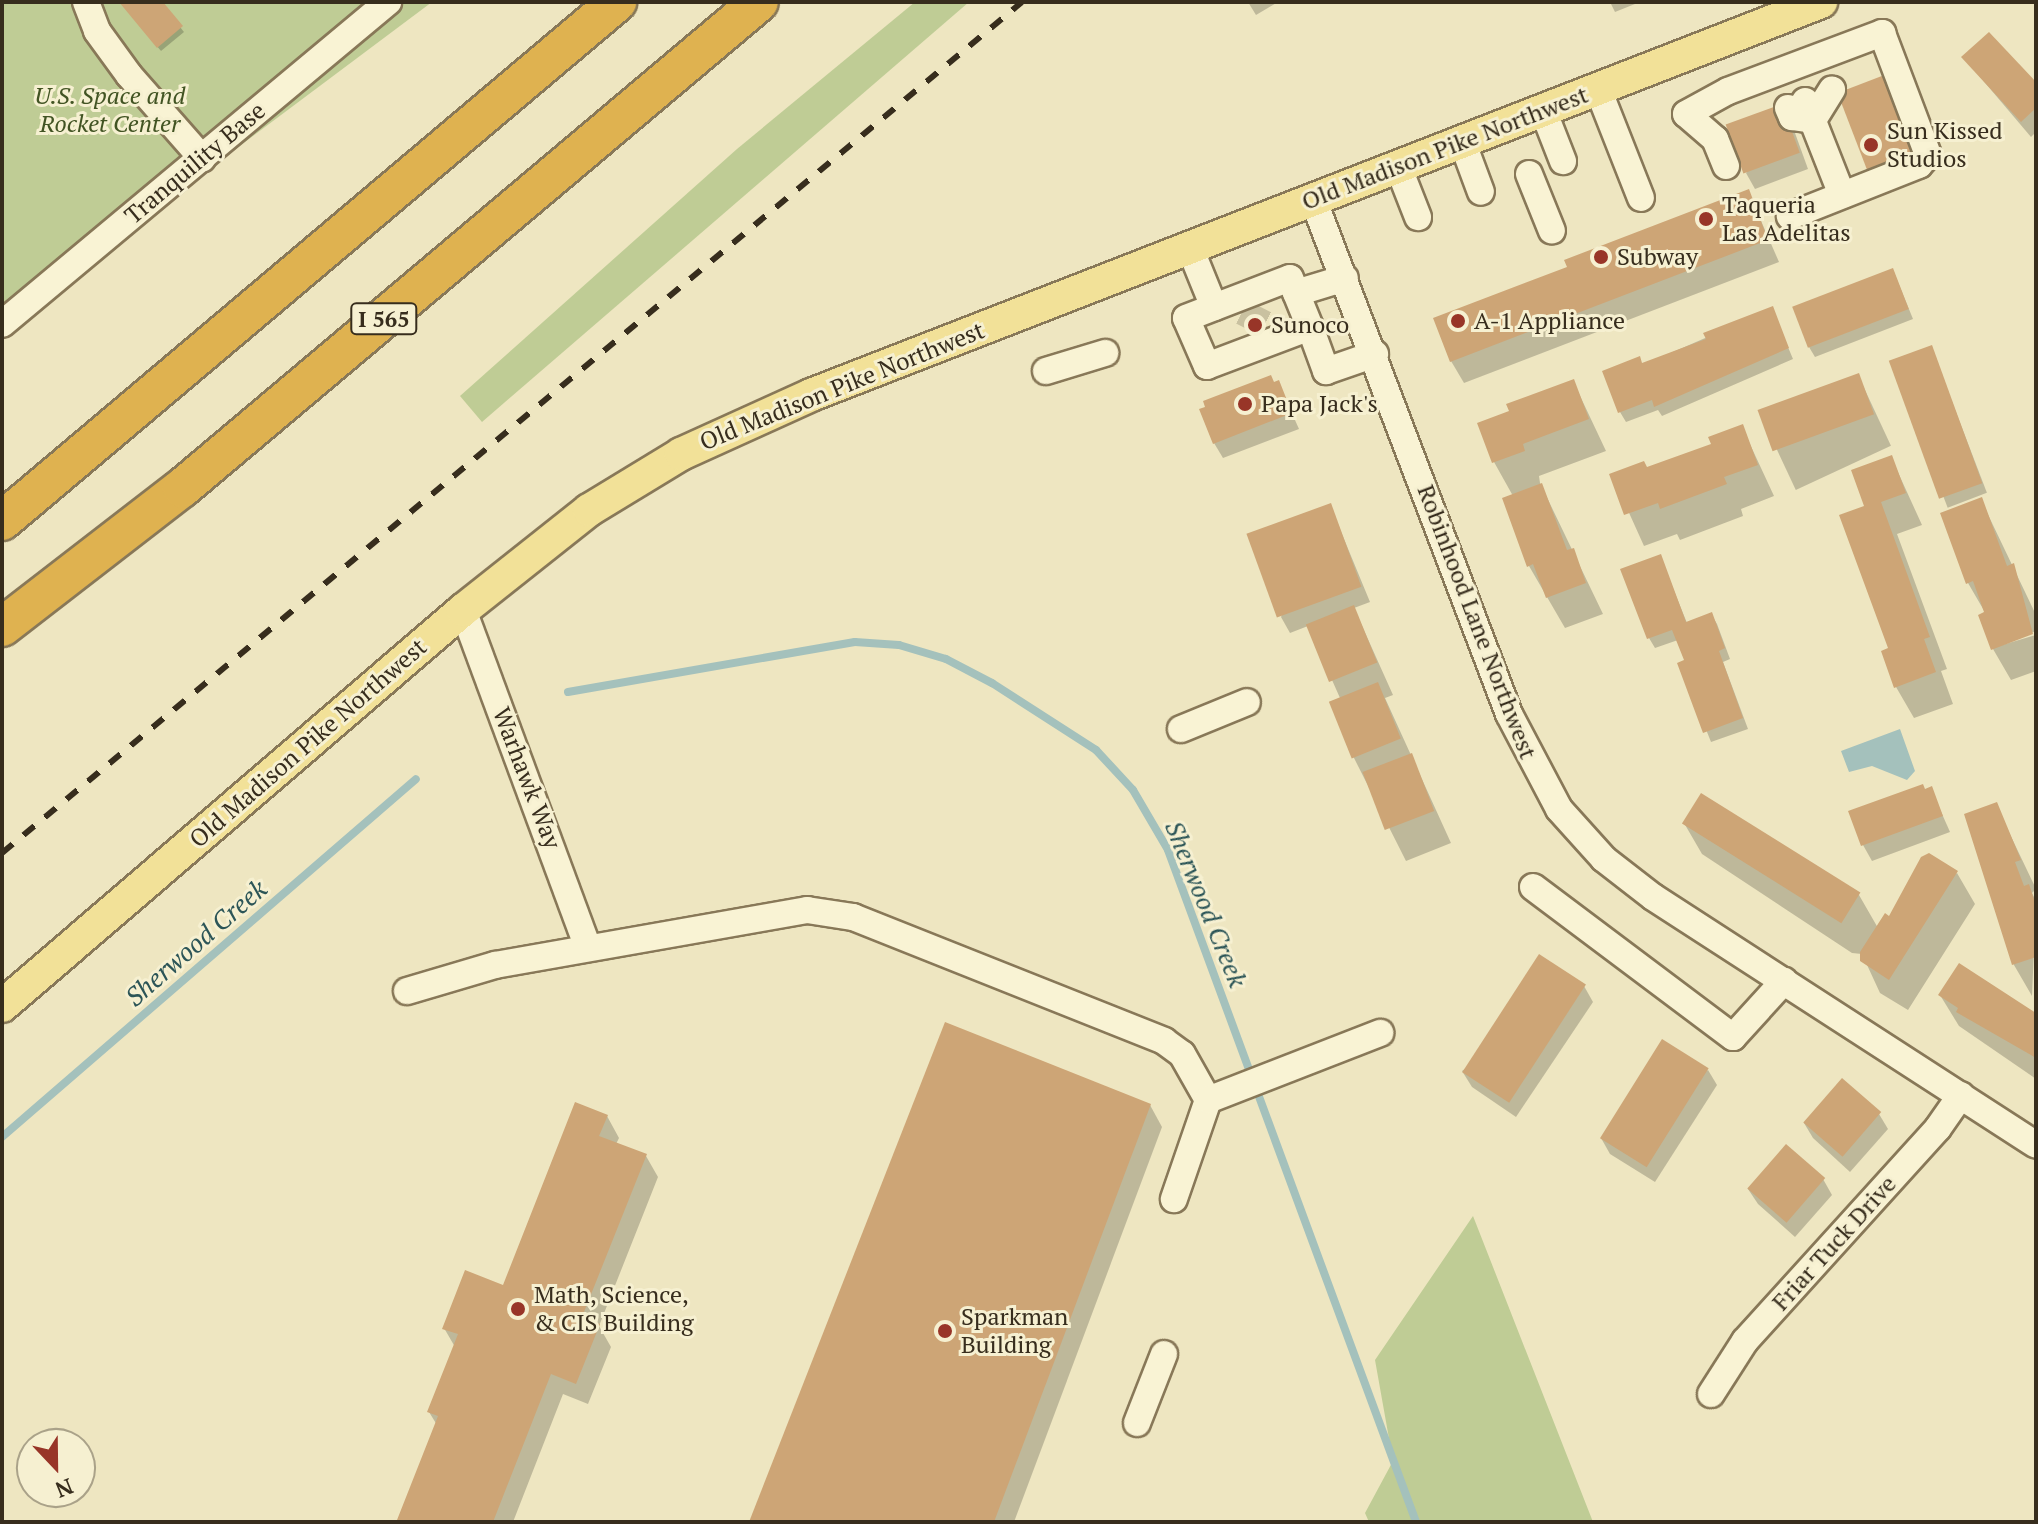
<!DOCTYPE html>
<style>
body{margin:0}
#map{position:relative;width:2038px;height:1524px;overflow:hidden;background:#eee6c1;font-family:"PT Serif",serif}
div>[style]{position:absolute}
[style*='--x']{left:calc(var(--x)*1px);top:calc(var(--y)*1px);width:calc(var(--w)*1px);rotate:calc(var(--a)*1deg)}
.green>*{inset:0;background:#bfcc95}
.water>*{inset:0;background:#a4c1bc}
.shadow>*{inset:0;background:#0003;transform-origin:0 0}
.stream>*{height:8px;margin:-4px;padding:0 4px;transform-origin:4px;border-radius:4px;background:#a4c1bc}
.building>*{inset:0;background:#cda576;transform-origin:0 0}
.minor-tunnel>*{height:26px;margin-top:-13px;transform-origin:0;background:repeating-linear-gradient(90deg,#c9c1a0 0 26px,transparent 0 39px)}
.roads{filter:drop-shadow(2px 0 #887858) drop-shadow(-2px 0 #887858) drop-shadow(0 2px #887858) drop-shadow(0 -2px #887858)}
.minor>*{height:26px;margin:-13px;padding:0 13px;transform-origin:13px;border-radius:13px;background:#f9f3d4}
.major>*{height:32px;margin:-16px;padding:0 16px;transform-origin:16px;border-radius:16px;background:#f2e198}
.highway>*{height:38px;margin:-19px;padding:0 19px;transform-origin:19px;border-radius:19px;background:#dfb250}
.rail>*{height:6px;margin-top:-3px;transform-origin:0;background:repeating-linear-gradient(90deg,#372d1d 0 14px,transparent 0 28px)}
.dots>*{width:22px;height:22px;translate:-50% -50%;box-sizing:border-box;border:4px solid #f6f0d1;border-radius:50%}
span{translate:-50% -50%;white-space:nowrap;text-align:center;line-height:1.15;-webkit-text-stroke:6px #f6f0d1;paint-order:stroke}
.shield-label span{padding:2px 6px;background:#f6f0d1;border:2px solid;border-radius:6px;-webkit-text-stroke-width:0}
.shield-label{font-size:22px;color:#372d1d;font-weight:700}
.park-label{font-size:24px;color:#425423;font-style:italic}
.poi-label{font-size:24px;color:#372d1d}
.left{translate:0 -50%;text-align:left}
.street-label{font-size:24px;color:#372d1d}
.water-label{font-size:26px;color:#2c5557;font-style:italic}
.frame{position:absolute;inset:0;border:4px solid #372d1d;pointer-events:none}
.north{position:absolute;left:16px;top:1428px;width:80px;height:80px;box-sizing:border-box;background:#f6f0d1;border:2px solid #aaa289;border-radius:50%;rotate:158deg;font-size:22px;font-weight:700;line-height:32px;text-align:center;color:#372d1d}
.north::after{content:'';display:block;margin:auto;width:28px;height:36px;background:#983528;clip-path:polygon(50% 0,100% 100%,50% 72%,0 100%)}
</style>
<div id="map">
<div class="green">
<i style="clip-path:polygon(2px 2px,432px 2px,2px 324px)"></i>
<i style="clip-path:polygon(915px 2px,969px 2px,482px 422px,460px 396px,737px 149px)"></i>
<i style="clip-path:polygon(1473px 1216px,1593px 1522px,1369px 1522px,1365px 1513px,1393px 1461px,1375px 1360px)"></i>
</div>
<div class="water">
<i style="clip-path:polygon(1900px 729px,1915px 771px,1907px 780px,1872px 766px,1849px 772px,1841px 751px)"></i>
</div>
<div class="shadow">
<i style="clip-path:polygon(120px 2px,160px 2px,184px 32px,161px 51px)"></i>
<i style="clip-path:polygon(1248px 2px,1278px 2px,1256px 15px)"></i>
<i style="clip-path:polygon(1610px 2px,1640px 2px,1615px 12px)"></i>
<i style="clip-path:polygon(1964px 58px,2036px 85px,2036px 132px,2031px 137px)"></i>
<i style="clip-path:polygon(1791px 122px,1808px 169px,1755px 189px,1746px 173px)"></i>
<i style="clip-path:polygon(1748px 191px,1779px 262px,1464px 383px,1451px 361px,1569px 268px)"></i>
<i style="clip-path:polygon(1893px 270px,1913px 319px,1815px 357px,1809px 347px)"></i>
<i style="clip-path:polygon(1772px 309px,1793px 359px,1662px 416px,1658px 410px,1626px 422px,1620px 412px,1643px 365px)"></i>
<i style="left:1931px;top:347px;width:156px;height:42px;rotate:69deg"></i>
<i style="left:1858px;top:375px;width:78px;height:105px;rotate:65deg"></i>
<i style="clip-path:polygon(1573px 381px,1606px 451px,1539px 476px,1540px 483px,1603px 614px,1565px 628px,1529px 566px,1513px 496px,1494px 462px,1511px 412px)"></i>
<i style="clip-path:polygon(1278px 382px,1299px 429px,1223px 458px,1214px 443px)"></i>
<i style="clip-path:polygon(1742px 427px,1774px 496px,1741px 509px,1743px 516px,1680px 540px,1677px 534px,1644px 546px,1612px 475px,1647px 470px,1713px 445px)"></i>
<i style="clip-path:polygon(1891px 457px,1922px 525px,1897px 534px,1947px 669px,1941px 671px,1953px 704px,1914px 718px,1896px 687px,1866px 507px)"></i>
<i style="clip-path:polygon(1981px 500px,2036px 615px,2036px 631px,1992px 648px,2036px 635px,2036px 671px,2011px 680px,1993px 649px,1986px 614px,1968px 583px)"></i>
<i style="clip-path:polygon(1330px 505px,1370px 602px,1354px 608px,1393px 695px,1385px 698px,1451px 843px,1406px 861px,1354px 758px,1332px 702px,1340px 698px,1308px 626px,1290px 633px,1281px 617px)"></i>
<i style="clip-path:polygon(1660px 556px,1687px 623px,1711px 614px,1717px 624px,1730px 659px,1723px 662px,1748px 729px,1711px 742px,1680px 664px,1686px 662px,1678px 640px,1655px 648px,1649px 638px,1623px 570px)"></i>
<i style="clip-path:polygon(1931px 789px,1950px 832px,1872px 861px,1863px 845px)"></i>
<i style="clip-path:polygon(1996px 805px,2036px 889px,2032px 893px,2036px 901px,2032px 996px,2014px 965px,1967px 815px)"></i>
<i style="clip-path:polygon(1684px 823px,1859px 895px,1878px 928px,1957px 873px,1975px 904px,1908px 1010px,1880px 993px,1862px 954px,1852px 953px,1702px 854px)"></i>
<i style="clip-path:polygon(1584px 986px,1593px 1002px,1516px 1117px,1472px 1087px,1462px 1071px)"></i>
<i style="clip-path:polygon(1940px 995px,2036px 1015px,2036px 1079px,1959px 1026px)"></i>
<i style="clip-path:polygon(1708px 1070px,1717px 1085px,1655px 1182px,1610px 1154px,1601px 1138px)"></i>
<i style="clip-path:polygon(1150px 1105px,1162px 1127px,1014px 1522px,751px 1522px)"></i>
<i style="clip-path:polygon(1879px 1114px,1888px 1129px,1850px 1172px,1813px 1138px,1804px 1123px)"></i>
<i style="clip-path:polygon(607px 1116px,619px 1138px,616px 1144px,646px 1156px,658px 1177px,599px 1326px,611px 1347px,588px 1404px,563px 1394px,513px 1522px,401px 1522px,437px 1425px,429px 1412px,455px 1347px,444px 1328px,504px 1287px)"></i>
<i style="clip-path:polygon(1823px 1179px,1832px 1195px,1795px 1237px,1758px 1204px,1748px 1189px)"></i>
</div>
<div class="stream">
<i style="--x:568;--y:692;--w:291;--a:-9.9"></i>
<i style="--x:855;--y:642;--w:44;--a:3.9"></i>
<i style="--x:899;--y:645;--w:49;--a:16.6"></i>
<i style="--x:946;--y:659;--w:52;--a:27.6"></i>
<i style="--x:992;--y:683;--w:124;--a:32.8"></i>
<i style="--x:1096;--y:750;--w:54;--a:47.2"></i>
<i style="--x:1133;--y:790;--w:69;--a:59.7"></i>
<i style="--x:1168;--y:850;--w:716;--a:69.74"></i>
<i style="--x:2;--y:1137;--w:547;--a:-40.85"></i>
</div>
<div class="building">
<i style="clip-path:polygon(119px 2px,163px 2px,183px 26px,157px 48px)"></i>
<i style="clip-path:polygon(1989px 32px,2036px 82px,2036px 108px,2021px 122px,1961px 57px)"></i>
<i style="left:1887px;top:74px;width:85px;height:53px;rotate:69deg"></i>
<i style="left:1782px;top:104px;width:52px;height:60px;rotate:70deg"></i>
<i style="clip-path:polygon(1749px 189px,1768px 240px,1450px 362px,1433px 318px,1567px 267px,1564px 260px)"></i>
<i style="left:1893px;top:268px;width:44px;height:108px;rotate:69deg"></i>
<i style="clip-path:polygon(1773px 306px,1789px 348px,1654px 407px,1652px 400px,1618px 413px,1602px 371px,1640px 356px,1642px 363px,1706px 339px,1703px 333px)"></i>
<i style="left:1932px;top:345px;width:147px;height:46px;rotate:70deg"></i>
<i style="left:1859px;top:373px;width:44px;height:108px;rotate:70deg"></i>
<i style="clip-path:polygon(1271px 375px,1274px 382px,1279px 380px,1292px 413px,1213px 444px,1199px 409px,1205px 407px,1203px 401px)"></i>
<i style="clip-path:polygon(1574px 379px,1589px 419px,1523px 444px,1525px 451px,1492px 463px,1477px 423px,1509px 411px,1506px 404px)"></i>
<i style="clip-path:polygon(1743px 424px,1758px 465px,1724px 477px,1727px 484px,1660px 509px,1658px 503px,1624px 515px,1609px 474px,1644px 461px,1647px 467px,1711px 444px,1708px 437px)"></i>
<i style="clip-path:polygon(1892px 455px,1906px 493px,1881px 502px,1930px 637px,1924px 639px,1936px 672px,1894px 688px,1881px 651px,1888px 648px,1839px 515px,1864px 506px,1851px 470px)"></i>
<i style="clip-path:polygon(1542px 483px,1567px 550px,1574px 548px,1586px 583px,1546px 598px,1533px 564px,1527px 567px,1502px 498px)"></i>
<i style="clip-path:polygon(1982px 497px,2007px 566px,2014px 563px,2033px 634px,1991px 650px,1978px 615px,1984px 612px,1973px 581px,1966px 584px,1940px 513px)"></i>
<i style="left:1331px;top:503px;width:89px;height:90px;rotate:70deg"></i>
<i style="clip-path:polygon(1661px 554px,1686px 622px,1712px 612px,1725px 648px,1719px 651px,1743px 718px,1703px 733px,1677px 663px,1684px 660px,1672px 630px,1647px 639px,1620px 569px)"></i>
<i style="left:1354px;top:605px;width:62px;height:52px;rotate:68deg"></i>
<i style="left:1378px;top:682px;width:61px;height:53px;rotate:68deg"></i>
<i style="left:1412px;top:753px;width:62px;height:53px;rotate:69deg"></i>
<i style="clip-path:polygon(1923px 784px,1925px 789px,1932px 786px,1943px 816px,1861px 846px,1848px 811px)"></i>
<i style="left:1701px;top:793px;width:188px;height:36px;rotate:32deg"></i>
<i style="clip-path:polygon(1997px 802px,2021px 860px,2015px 862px,2024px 886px,2029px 884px,2036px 905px,2036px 957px,2012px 965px,1964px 814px)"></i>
<i style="clip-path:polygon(1929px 853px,1958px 871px,1889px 980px,1860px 961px,1860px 952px,1885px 913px,1889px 916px,1921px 857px)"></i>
<i style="left:1539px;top:954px;width:56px;height:141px;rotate:33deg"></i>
<i style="clip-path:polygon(1959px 963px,2036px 1013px,2036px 1058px,1956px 1012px,1958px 1008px,1938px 995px)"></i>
<i style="clip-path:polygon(945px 1022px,1151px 1104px,994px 1522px,749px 1522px)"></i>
<i style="left:1662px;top:1039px;width:55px;height:117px;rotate:32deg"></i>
<i style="left:1842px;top:1078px;width:52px;height:59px;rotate:41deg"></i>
<i style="clip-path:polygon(575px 1102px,608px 1115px,599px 1136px,647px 1154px,582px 1317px,600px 1324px,576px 1384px,551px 1374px,493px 1522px,397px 1520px,438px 1416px,427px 1412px,458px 1334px,442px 1329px,465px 1270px,503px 1285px)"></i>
<i style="left:1786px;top:1144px;width:52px;height:59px;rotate:41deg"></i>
</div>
<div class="minor-tunnel">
<i style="--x:1242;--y:312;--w:34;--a:27"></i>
</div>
<div class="roads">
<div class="minor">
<i style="--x:86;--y:2;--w:31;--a:69"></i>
<i style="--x:97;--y:31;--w:54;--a:54"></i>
<i style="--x:129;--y:75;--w:111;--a:48.7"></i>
<i style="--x:1598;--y:89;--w:117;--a:68.5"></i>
<i style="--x:1805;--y:101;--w:101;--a:68.5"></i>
<i style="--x:1788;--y:108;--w:10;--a:66"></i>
<i style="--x:1792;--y:117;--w:21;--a:8"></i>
<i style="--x:1813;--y:120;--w:36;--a:-58"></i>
<i style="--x:1543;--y:110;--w:55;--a:68.6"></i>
<i style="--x:1462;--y:141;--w:54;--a:69.6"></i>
<i style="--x:1398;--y:166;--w:55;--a:68.6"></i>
<i style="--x:1726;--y:166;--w:29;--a:-112"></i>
<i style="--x:1715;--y:139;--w:38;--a:-139"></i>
<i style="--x:1686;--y:114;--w:48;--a:-28.7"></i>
<i style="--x:1728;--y:91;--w:165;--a:-20.6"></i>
<i style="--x:1882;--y:33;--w:130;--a:69.3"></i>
<i style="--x:1928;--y:155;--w:13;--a:132"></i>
<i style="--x:1919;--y:165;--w:139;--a:158.4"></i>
<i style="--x:1529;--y:174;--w:61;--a:68"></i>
<i style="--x:1313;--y:199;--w:551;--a:69.16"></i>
<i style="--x:1509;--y:714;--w:107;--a:62.2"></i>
<i style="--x:1559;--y:809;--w:67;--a:48"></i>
<i style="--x:1604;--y:859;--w:62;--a:37.8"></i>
<i style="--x:1653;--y:897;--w:456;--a:32.9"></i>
<i style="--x:1190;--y:248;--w:64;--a:67.9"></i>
<i style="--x:1296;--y:293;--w:51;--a:-17"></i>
<i style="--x:2;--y:324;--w:503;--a:-39.83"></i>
<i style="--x:1310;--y:327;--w:110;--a:159.3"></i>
<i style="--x:1207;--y:366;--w:52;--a:-113.6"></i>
<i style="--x:1186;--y:318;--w:111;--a:-21"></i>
<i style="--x:1290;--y:278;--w:53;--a:67.8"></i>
<i style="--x:1310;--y:327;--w:47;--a:70"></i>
<i style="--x:1326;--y:371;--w:52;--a:-19.1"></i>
<i style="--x:1046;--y:371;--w:62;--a:-17"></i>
<i style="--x:463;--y:610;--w:360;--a:69.7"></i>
<i style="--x:1181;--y:729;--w:71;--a:-22.2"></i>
<i style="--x:1533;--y:887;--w:250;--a:36.9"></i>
<i style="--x:1733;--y:1037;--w:76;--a:-47.7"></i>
<i style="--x:407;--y:991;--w:92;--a:-16.5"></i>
<i style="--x:495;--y:965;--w:317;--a:-10"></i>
<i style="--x:807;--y:910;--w:47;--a:8.7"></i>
<i style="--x:853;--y:917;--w:335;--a:21.7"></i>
<i style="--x:1164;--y:1041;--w:22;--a:36"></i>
<i style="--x:1182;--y:1054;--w:53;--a:60.5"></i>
<i style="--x:1208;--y:1100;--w:105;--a:109"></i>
<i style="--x:1208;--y:1100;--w:185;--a:-21.3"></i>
<i style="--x:1711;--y:1394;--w:63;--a:-57.3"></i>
<i style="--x:1745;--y:1341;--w:287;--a:-47.8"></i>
<i style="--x:1938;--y:1128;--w:40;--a:-55.1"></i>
<i style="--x:1137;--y:1423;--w:74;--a:-68.6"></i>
</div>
<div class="major">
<i style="--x:2;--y:1006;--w:608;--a:-40.66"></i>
<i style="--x:463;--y:610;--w:161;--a:-38.4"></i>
<i style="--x:589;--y:510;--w:108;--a:-31.3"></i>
<i style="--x:681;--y:454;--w:143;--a:-24.4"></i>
<i style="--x:811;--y:395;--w:1084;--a:-21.26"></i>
</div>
<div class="highway">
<i style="--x:2;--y:521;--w:805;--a:-40.16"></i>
<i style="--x:2;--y:627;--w:227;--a:-37.7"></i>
<i style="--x:182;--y:488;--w:754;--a:-40.11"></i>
</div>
</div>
<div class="rail">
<i style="--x:2;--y:853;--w:1328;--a:-39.84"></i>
</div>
<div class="dots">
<i style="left:1871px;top:145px;background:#983528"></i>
<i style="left:1706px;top:219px;background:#983528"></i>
<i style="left:1601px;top:257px;background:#983528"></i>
<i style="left:1458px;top:321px;background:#983528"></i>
<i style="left:1255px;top:325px;background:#983528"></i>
<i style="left:1245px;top:404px;background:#983528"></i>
<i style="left:518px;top:1309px;background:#983528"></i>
<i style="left:945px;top:1331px;background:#983528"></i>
</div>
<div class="shield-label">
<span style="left:384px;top:319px">I 565</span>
</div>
<div class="park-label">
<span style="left:110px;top:110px">U.S. Space and<br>Rocket Center</span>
</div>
<div class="poi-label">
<span class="left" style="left:1887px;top:145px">Sun Kissed<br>Studios</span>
<span class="left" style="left:1722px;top:219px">Taqueria<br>Las Adelitas</span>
<span class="left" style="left:1617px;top:257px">Subway</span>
<span class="left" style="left:1474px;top:321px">A-1 Appliance</span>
<span class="left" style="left:1271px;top:325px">Sunoco</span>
<span class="left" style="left:1261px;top:404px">Papa Jack's</span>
<span class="left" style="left:534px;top:1309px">Math, Science,<br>&amp; CIS Building</span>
<span class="left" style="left:961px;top:1331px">Sparkman<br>Building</span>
</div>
<div class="street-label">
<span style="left:1445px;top:148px;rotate:-21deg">Old Madison Pike Northwest</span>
<span style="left:195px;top:163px;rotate:-40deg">Tranquility Base</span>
<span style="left:842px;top:386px;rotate:-22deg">Old Madison Pike Northwest</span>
<span style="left:1477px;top:622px;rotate:69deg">Robinhood Lane Northwest</span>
<span style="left:308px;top:743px;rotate:-41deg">Old Madison Pike Northwest</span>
<span style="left:527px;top:778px;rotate:69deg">Warhawk Way</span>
<span style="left:1834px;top:1243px;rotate:-48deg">Friar Tuck Drive</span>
</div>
<div class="water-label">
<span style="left:1206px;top:904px;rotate:68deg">Sherwood Creek</span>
<span style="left:196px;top:943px;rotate:-41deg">Sherwood Creek</span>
</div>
<div class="frame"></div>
<div class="north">N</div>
</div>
